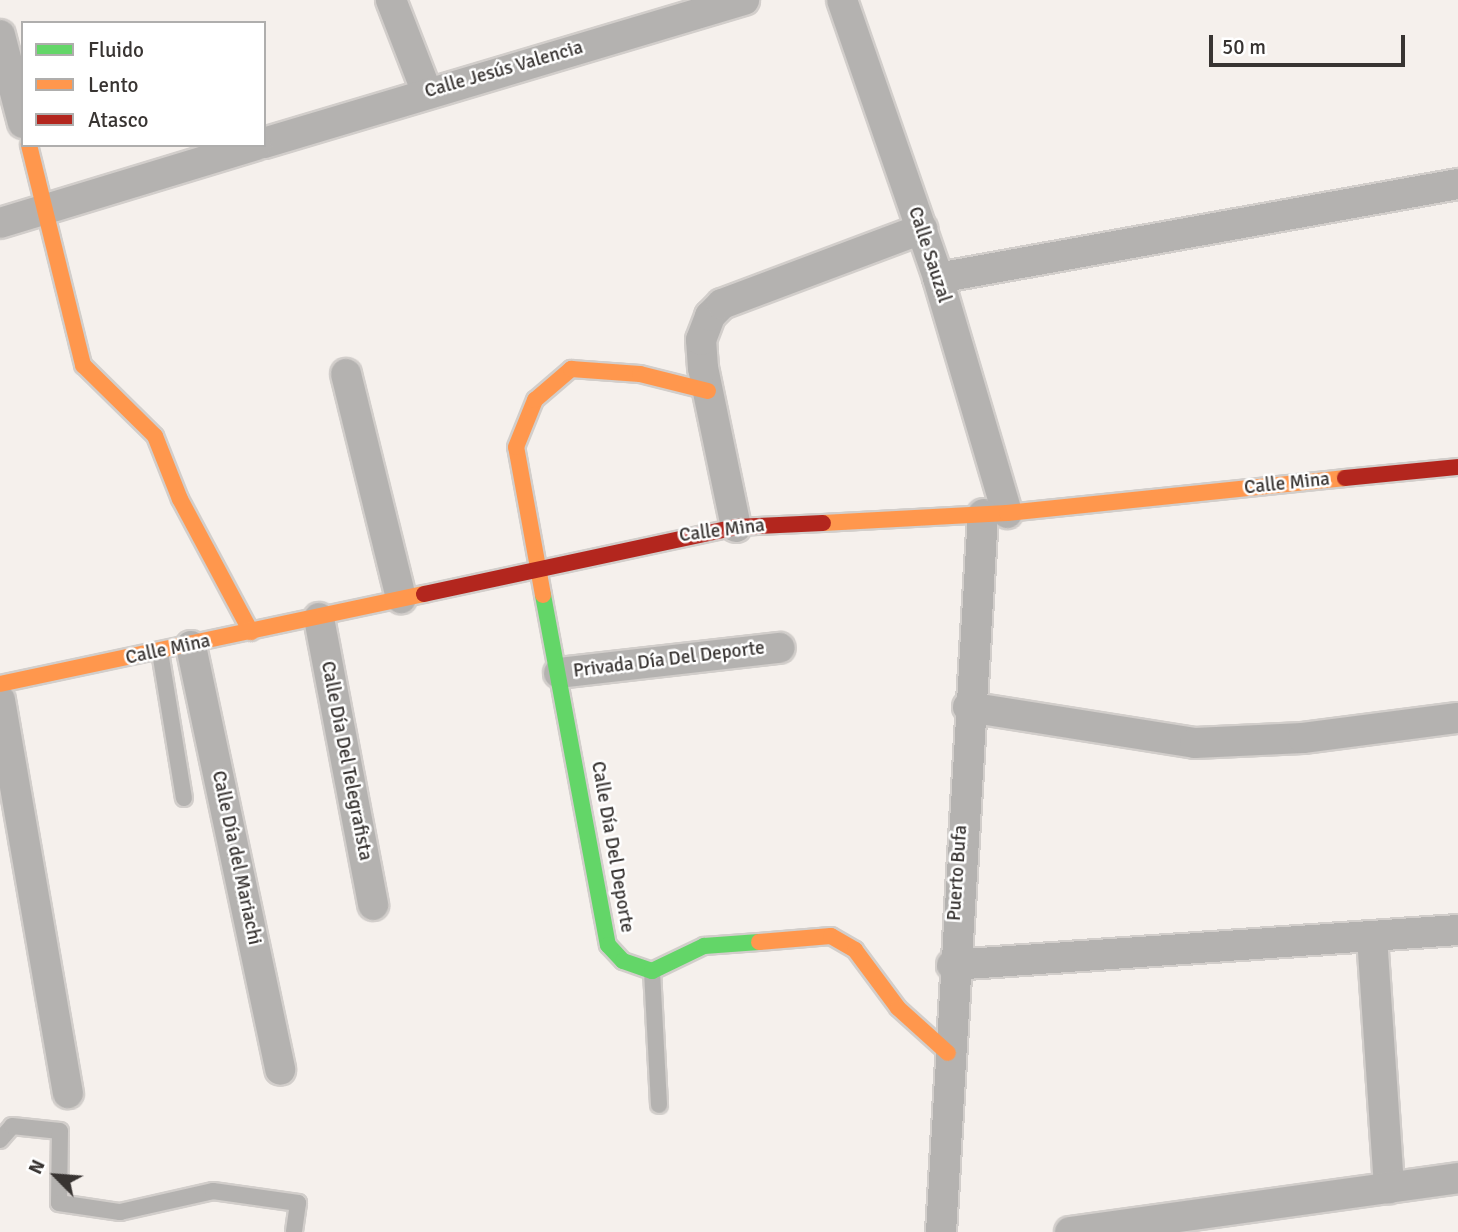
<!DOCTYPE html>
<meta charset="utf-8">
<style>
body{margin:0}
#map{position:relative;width:1458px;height:1232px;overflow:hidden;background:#f5f0ec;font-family:Signika,sans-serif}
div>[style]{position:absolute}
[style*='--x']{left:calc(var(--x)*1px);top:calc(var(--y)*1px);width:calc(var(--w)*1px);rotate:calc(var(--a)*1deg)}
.roads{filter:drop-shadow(2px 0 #d2cecb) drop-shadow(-2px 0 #d2cecb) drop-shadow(0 2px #d2cecb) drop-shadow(0 -2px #d2cecb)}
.lane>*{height:16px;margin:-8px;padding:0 8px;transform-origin:8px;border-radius:8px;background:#b4b2b0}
.street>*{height:30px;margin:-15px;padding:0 15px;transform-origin:15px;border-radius:15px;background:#b4b2b0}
.fast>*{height:16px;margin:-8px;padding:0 8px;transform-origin:8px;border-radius:8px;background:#63d668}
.slow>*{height:16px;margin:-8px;padding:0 8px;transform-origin:8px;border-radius:8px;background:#ff974d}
.jam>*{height:16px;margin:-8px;padding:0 8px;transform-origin:8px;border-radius:8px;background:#b3261e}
span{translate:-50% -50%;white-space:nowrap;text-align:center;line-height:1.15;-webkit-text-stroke:5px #fff;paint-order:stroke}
.street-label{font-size:19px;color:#383432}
.legend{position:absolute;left:21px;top:21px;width:245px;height:126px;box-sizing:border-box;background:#fff;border:2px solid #afaead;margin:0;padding:9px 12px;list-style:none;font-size:21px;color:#383432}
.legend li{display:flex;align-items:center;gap:14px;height:35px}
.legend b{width:35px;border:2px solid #afaead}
.north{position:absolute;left:21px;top:1141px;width:70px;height:70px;-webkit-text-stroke:5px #fff;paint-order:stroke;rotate:295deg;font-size:19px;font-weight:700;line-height:28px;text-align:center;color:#383432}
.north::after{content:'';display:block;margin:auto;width:24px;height:32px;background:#383432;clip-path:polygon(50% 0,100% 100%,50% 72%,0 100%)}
.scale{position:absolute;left:1209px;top:35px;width:196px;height:32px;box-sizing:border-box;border:4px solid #383432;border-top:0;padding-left:9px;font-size:21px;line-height:24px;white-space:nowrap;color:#383432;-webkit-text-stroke:5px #fff;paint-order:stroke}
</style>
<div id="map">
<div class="roads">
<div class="lane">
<i style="--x:160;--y:652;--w:148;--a:80.7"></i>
<i style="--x:652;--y:971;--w:134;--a:87"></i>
<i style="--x:0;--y:1140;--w:18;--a:-49"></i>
<i style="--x:12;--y:1126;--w:48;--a:5.9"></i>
<i style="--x:60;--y:1131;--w:72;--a:90.8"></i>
<i style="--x:59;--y:1203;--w:62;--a:8.4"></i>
<i style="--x:120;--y:1212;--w:95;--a:-12.7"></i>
<i style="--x:213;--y:1191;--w:86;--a:8"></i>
<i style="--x:298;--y:1203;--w:29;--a:98"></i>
</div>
<div class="street">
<i style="--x:391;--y:0;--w:100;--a:68.8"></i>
<i style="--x:842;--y:0;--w:294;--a:70.9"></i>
<i style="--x:938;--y:278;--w:245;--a:73.6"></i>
<i style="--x:0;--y:35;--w:91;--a:75.4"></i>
<i style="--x:264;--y:143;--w:501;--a:-16.59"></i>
<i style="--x:0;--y:223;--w:268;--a:-16.9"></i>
<i style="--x:938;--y:278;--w:528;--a:-10.25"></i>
<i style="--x:346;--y:374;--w:231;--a:76.2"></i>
<i style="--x:736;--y:527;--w:162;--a:-101.7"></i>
<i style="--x:703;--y:368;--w:28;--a:-94"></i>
<i style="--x:701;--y:340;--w:26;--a:-69"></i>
<i style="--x:710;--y:316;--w:17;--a:-45"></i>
<i style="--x:722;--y:304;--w:214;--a:-20.6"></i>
<i style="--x:319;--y:618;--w:292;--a:79.3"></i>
<i style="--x:191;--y:646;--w:433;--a:78.1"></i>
<i style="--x:559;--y:673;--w:222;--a:-6.5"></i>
<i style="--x:0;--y:700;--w:399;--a:80.2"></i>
<i style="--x:968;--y:707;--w:230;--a:9"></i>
<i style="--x:1195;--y:743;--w:108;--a:-2.7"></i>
<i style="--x:1303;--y:738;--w:156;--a:-7.4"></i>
<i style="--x:1372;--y:937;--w:252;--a:86.1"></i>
<i style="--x:952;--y:965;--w:507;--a:-3.96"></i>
<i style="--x:941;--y:1232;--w:719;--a:-86.65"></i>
<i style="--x:1070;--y:1232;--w:392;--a:-7.9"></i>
</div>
<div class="fast">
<i style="--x:543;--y:595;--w:356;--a:79.5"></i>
<i style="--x:608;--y:945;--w:22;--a:47"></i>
<i style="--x:623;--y:961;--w:31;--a:19"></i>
<i style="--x:652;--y:971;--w:58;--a:-25.7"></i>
<i style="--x:704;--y:946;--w:55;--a:-4.2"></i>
</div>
<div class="slow">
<i style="--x:29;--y:145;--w:227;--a:76.2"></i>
<i style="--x:83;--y:365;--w:101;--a:44.6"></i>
<i style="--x:155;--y:436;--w:68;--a:68.4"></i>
<i style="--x:180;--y:499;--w:151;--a:61.9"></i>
<i style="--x:823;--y:523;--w:184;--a:-3.1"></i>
<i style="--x:1007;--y:513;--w:340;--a:-5.9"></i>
<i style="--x:543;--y:595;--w:150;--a:-100.3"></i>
<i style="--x:516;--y:447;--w:51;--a:-68"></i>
<i style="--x:535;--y:400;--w:48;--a:-40.7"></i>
<i style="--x:571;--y:369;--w:69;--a:4.1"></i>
<i style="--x:640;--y:374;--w:70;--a:14"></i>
<i style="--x:0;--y:684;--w:433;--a:-12"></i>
<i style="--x:759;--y:942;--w:72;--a:-4.8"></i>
<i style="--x:831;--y:936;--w:28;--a:30"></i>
<i style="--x:855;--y:950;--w:72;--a:53.4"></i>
<i style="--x:898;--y:1008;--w:67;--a:42"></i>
</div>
<div class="jam">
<i style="--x:1345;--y:478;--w:114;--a:-5.6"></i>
<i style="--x:424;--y:594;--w:319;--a:-12.1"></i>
<i style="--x:736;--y:527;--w:87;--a:-2.6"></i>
</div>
</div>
<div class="street-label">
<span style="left:504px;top:70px;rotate:-16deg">Calle Jesús Valencia</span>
<span style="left:929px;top:255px;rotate:72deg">Calle Sauzal</span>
<span style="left:1287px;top:484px;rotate:-6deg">Calle Mina</span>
<span style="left:722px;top:531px;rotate:-7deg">Calle Mina</span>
<span style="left:168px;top:650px;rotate:-12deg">Calle Mina</span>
<span style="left:669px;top:660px;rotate:-7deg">Privada Día Del Deporte</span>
<span style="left:346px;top:761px;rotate:79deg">Calle Día Del Telegrafista</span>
<span style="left:612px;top:847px;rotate:80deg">Calle Día Del Deporte</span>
<span style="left:236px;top:858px;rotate:78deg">Calle Día del Mariachi</span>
<span style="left:958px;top:873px;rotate:-86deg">Puerto Bufa</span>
</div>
<ul class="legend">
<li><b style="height:9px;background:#63d668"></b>Fluido</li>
<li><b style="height:9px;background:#ff974d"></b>Lento</li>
<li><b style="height:9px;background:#b3261e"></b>Atasco</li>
</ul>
<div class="north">N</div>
<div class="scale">50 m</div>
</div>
